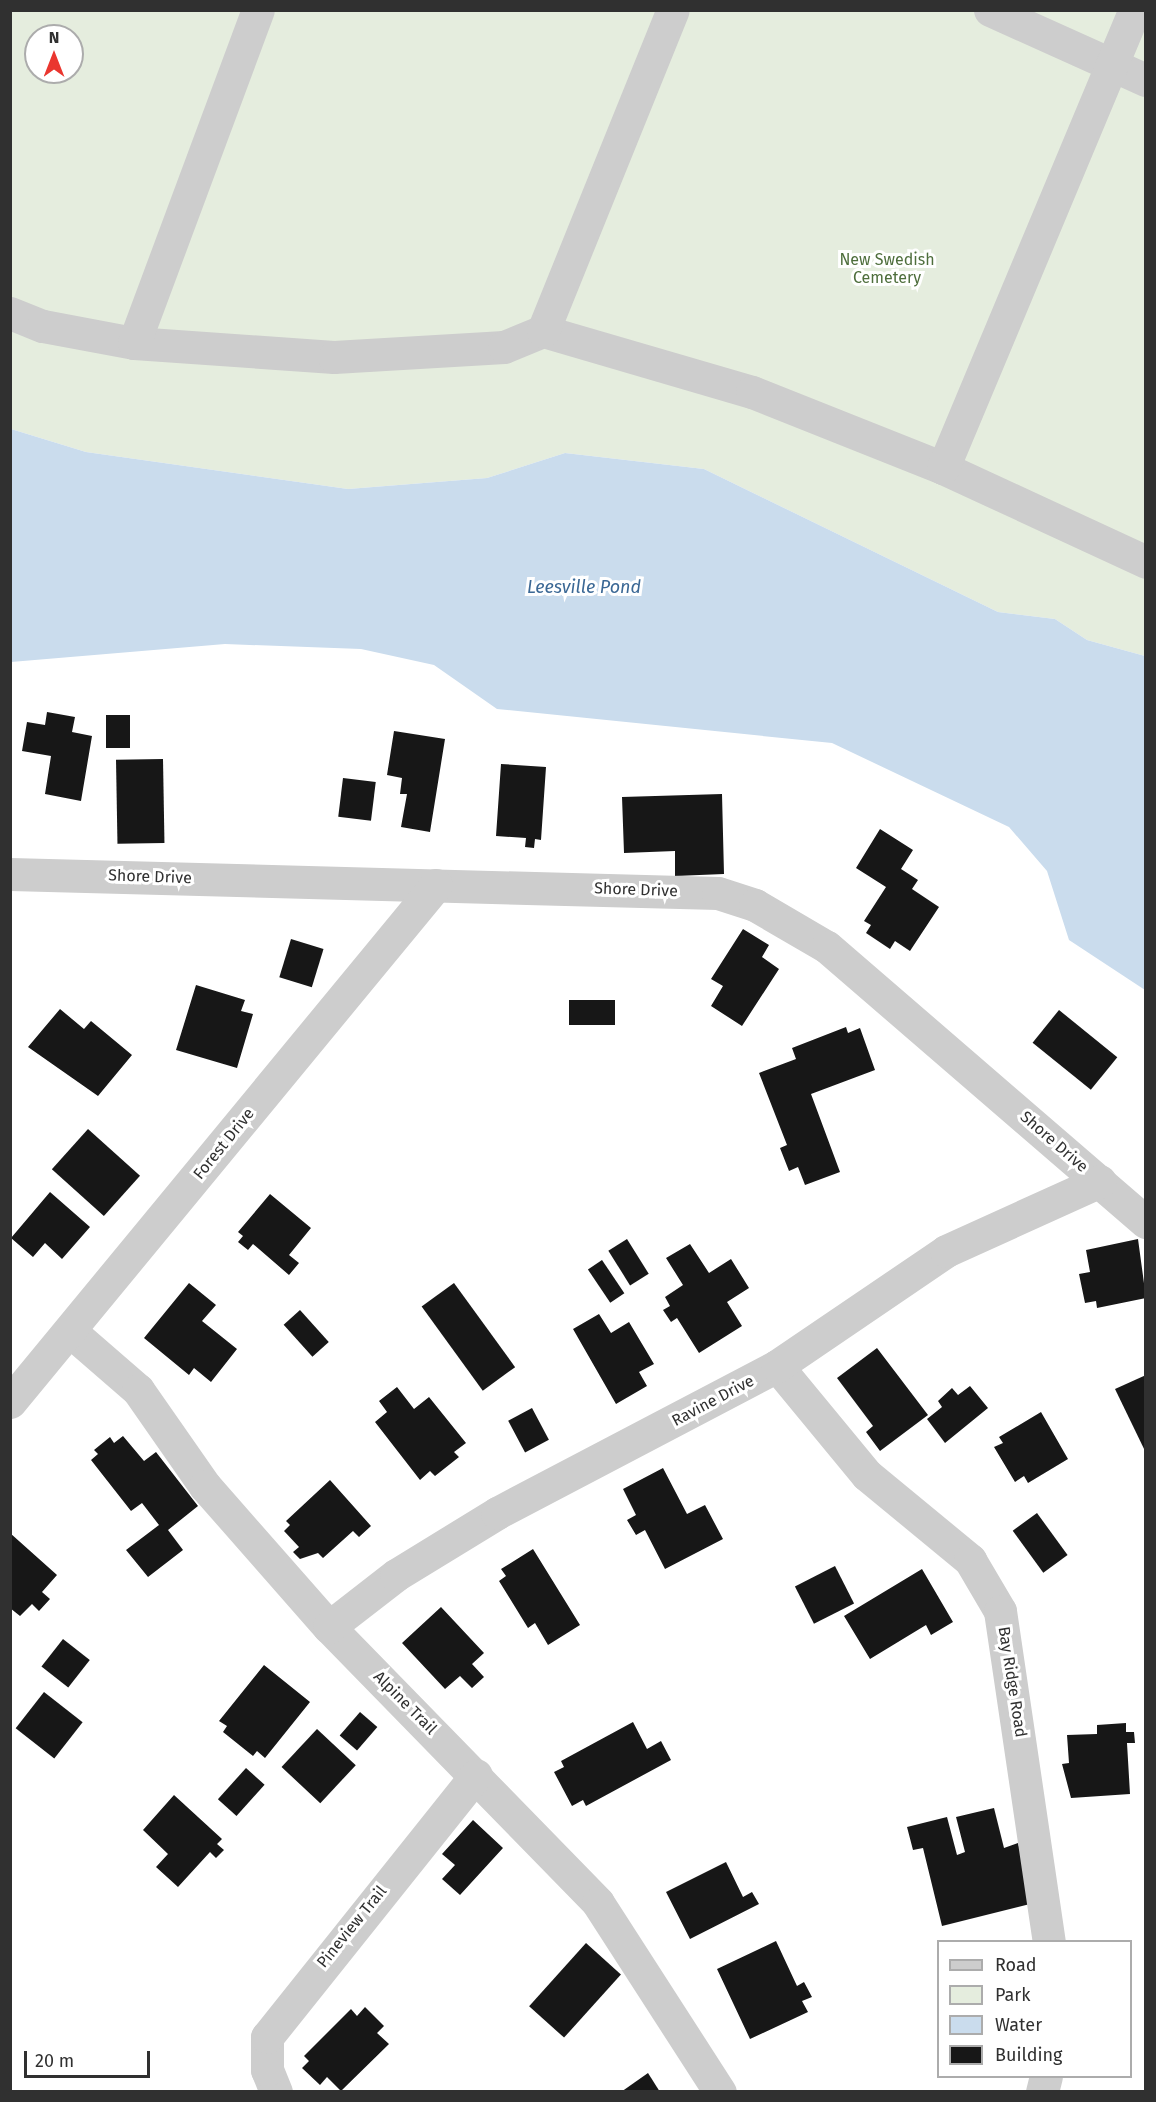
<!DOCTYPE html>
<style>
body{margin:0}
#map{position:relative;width:1156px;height:2102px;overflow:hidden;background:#fff;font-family:"Fira Sans",sans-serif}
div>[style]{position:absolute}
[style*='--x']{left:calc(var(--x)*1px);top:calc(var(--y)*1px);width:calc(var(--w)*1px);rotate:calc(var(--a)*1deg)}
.green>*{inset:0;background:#e5edde}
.water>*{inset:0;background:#cadced}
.building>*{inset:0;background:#171717;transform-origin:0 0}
.minor>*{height:33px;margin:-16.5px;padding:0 16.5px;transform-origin:16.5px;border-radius:16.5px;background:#cdcdcd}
span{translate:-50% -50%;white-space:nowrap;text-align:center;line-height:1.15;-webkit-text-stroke:6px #fff;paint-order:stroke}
.park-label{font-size:16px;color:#4e6e3c}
.street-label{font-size:16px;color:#303030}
.water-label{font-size:18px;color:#3b6895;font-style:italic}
.frame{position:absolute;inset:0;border:12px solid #303030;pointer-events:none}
.legend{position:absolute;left:937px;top:1940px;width:195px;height:138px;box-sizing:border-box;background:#fff;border:2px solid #acacac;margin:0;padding:8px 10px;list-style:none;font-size:18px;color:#303030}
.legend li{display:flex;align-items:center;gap:12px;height:30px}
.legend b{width:30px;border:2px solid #acacac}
.north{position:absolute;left:24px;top:24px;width:60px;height:60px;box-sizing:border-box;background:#fff;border:2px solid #acacac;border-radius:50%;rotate:0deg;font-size:16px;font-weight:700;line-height:24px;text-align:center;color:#303030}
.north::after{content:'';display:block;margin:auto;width:21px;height:27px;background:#ea362f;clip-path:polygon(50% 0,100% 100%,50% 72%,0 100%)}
.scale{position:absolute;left:24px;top:2051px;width:126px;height:27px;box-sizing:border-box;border:3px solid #303030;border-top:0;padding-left:8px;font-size:18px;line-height:21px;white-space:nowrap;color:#303030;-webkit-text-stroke:4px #fff;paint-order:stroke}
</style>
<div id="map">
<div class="green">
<i style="clip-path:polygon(evenodd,10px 11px,1145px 11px,1145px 656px,1087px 640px,1055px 619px,998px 612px,704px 469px,565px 453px,487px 478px,348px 489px,86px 452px,11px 429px,10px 11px,36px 36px,72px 36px,72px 72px,36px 72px,36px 36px)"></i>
</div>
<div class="water">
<i style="clip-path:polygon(11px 429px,86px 452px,348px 489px,487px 478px,565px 453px,704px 469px,998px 612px,1055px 619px,1087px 640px,1145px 656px,1145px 990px,1069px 940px,1047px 871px,1009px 827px,832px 743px,497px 709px,434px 665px,361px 649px,225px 644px,11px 662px)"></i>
</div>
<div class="building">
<i style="clip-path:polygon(47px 712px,75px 717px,72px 732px,92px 736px,81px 801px,45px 794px,51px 756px,22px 751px,27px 722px,45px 725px)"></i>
<i style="left:106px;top:715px;width:24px;height:33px"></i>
<i style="clip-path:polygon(394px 731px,445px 739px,430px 832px,401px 827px,407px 794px,400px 794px,402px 778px,387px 775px)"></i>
<i style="left:163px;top:759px;width:84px;height:47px;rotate:89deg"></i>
<i style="clip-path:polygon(501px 764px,546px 767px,541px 840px,535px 839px,534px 848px,525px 847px,526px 838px,496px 836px)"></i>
<i style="left:343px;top:778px;width:33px;height:39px;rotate:7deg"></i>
<i style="clip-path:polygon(722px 794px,724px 874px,675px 876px,675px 851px,624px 853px,622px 797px)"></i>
<i style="clip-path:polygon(880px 829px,913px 850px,901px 869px,918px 880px,912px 889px,939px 907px,910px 951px,895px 941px,890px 949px,866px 933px,871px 925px,864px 921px,886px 887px,856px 868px)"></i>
<i style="clip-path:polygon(743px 929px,769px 945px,762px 957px,779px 969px,742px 1026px,711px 1006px,723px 986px,711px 979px)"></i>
<i style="left:291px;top:939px;width:34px;height:40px;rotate:17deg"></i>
<i style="clip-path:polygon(196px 985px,245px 1000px,241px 1011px,253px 1014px,237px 1068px,176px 1050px)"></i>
<i style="left:615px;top:1000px;width:25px;height:46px;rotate:90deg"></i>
<i style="clip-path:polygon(60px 1009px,84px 1029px,91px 1021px,132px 1055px,98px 1096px,28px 1047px)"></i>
<i style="left:1059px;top:1010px;width:75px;height:42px;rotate:39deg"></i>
<i style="clip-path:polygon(846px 1027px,848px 1033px,860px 1028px,875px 1070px,811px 1094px,840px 1172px,805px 1185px,798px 1167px,789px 1171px,780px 1148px,787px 1145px,759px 1073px,796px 1059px,792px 1048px)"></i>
<i style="left:88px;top:1129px;width:70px;height:54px;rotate:42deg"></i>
<i style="clip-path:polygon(50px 1192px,90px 1227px,62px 1259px,45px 1243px,33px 1257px,11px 1238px)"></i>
<i style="clip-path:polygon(270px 1194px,311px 1228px,289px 1255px,299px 1263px,289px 1275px,253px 1244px,248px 1250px,238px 1242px,243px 1236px,238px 1232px)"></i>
<i style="left:627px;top:1239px;width:41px;height:22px;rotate:58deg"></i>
<i style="clip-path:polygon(1138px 1239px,1146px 1298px,1097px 1308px,1096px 1301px,1085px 1303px,1079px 1274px,1090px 1272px,1086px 1250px)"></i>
<i style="clip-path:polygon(690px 1244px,709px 1273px,731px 1259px,749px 1288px,727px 1302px,742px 1326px,699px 1353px,677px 1318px,671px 1322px,663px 1310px,670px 1306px,665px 1297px,683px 1285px,666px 1258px)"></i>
<i style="left:602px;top:1260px;width:40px;height:17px;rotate:56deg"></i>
<i style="clip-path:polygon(189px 1283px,216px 1305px,202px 1321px,237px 1349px,211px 1382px,194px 1368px,189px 1375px,144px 1338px)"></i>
<i style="left:454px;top:1283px;width:104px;height:40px;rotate:54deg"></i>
<i style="left:300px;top:1310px;width:43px;height:22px;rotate:48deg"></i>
<i style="clip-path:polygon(599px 1314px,611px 1333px,629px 1322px,654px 1364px,639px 1372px,647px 1386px,616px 1404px,573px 1329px)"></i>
<i style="clip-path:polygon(877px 1348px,928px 1415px,880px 1451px,866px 1432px,873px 1426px,837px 1378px)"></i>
<i style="clip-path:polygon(1146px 1375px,1146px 1453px,1115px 1389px)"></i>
<i style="clip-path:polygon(970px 1386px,988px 1408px,945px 1443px,927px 1419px,942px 1407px,938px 1401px,952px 1388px,958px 1395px)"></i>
<i style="clip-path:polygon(397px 1387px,414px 1409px,429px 1397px,466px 1443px,454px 1452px,459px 1457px,435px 1476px,430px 1471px,420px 1480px,375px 1422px,387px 1412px,379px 1401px)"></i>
<i style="left:532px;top:1408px;width:36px;height:27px;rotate:62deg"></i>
<i style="clip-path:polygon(1041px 1412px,1068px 1459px,1028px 1483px,1024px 1476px,1015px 1482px,994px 1447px,1003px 1443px,999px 1437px)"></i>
<i style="clip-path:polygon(123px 1436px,144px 1461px,156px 1452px,198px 1506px,168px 1530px,183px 1550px,148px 1577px,126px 1550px,159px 1525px,142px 1503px,131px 1511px,91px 1460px,98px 1454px,94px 1450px,110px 1437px,114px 1443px)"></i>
<i style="clip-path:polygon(663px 1468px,687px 1514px,705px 1505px,723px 1539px,665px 1569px,645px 1530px,636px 1535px,627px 1520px,636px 1515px,623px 1489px)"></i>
<i style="clip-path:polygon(330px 1480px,371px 1526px,359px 1537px,353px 1531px,323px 1558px,318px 1553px,300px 1559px,293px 1552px,299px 1547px,284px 1531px,290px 1525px,286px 1521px)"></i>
<i style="left:1037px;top:1513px;width:52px;height:30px;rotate:54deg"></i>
<i style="clip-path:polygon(10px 1533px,57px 1575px,42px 1592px,50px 1599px,39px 1611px,32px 1604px,20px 1616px,10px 1608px)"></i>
<i style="clip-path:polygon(533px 1549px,580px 1625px,548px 1645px,535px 1623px,528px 1628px,499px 1581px,506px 1576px,501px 1569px)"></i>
<i style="left:835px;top:1566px;width:42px;height:45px;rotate:63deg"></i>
<i style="clip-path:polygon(922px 1569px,953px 1622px,931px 1635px,926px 1625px,870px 1659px,844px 1616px)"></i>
<i style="clip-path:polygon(441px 1607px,484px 1653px,472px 1664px,484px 1677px,472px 1688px,460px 1676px,445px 1689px,402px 1643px)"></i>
<i style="left:63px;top:1639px;width:34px;height:35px;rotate:38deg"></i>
<i style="clip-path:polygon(264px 1665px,310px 1702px,265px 1758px,257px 1751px,253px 1756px,223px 1732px,227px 1726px,219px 1721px)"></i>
<i style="left:44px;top:1692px;width:49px;height:46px;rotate:38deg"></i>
<i style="left:360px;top:1712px;width:23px;height:31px;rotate:41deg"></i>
<i style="clip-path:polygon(633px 1722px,647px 1749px,661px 1741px,671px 1760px,586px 1806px,583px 1800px,572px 1806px,554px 1772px,564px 1767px,561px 1761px)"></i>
<i style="clip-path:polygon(1126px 1723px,1126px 1732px,1134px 1732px,1135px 1743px,1127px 1743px,1130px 1794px,1071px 1798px,1062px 1764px,1069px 1763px,1067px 1735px,1097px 1734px,1097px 1725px)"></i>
<i style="left:317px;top:1729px;width:53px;height:52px;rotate:43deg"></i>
<i style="left:246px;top:1768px;width:25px;height:42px;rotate:42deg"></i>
<i style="clip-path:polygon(174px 1795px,222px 1839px,217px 1844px,224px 1850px,216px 1858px,210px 1852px,178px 1887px,156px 1867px,168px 1854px,143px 1830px)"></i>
<i style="clip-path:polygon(994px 1808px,1004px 1848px,1018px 1843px,1034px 1903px,942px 1926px,923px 1848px,913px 1850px,907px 1827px,947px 1817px,957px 1855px,965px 1852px,956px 1817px)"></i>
<i style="clip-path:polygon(473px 1820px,503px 1848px,460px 1895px,442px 1879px,455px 1865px,442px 1854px)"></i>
<i style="clip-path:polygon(726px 1862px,743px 1897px,752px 1892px,759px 1904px,690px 1939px,666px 1892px)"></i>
<i style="clip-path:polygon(776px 1941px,797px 1986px,804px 1982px,812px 1997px,802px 2001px,808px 2012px,750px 2039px,717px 1969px)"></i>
<i style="left:586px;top:1943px;width:47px;height:85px;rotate:42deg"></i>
<i style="clip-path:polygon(365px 2007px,384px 2026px,377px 2033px,389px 2044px,341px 2091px,327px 2077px,320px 2085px,302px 2068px,309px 2061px,304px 2056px,351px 2009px,357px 2016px)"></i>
<i style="clip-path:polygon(648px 2073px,660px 2092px,621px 2092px)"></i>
</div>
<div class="minor">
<i style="--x:990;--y:10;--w:171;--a:24.2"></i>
<i style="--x:10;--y:313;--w:35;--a:22"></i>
<i style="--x:43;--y:326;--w:93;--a:10.6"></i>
<i style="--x:134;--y:343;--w:200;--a:4"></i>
<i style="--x:334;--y:357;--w:170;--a:-3.4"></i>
<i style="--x:504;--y:347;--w:42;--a:-22.3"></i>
<i style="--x:543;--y:331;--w:218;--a:16.3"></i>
<i style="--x:752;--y:392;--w:206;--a:21.7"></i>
<i style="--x:943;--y:468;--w:224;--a:24.8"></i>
<i style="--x:543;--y:331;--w:346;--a:-68"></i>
<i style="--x:134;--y:343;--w:355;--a:-69.6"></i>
<i style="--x:943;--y:468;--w:497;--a:-67.3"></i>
<i style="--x:10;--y:874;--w:708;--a:1.54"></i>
<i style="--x:718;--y:893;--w:39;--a:18"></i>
<i style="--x:755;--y:905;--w:83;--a:30.3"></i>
<i style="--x:827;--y:947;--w:421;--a:40.8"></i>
<i style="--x:70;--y:1331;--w:90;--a:40.9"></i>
<i style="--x:138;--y:1390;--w:117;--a:55.1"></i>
<i style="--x:205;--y:1486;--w:188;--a:48.7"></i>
<i style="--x:329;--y:1627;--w:385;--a:45.7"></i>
<i style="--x:598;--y:1903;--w:225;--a:57.2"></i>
<i style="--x:777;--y:1366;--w:141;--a:50.5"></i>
<i style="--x:867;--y:1475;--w:134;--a:39.5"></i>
<i style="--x:970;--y:1560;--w:59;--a:59.5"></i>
<i style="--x:1000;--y:1611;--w:335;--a:81.6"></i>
<i style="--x:10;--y:1402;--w:670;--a:-50.51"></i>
<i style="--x:329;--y:1627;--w:85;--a:-37.8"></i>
<i style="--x:396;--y:1575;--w:119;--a:-31.5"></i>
<i style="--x:497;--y:1513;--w:316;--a:-27.7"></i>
<i style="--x:777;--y:1366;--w:204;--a:-34.2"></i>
<i style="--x:946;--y:1251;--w:169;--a:-24.4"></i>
<i style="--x:276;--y:2092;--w:24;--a:-112"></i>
<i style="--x:267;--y:2070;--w:33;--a:-90"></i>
<i style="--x:267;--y:2037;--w:335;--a:-51.4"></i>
<i style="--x:1042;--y:2092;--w:16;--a:-76"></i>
</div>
<div class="park-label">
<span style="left:887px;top:269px">New Swedish<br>Cemetery</span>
</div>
<div class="street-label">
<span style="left:150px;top:877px;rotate:2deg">Shore Drive</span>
<span style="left:636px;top:890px;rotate:2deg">Shore Drive</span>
<span style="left:1054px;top:1142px;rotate:41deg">Shore Drive</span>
<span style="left:224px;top:1144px;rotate:-51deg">Forest Drive</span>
<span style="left:713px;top:1401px;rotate:-28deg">Ravine Drive</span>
<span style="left:1012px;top:1682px;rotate:81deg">Bay Ridge Road</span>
<span style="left:405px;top:1703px;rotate:45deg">Alpine Trail</span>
<span style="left:352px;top:1927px;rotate:-51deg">Pineview Trail</span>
</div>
<div class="water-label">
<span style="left:584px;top:587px">Leesville Pond</span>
</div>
<div class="frame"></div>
<ul class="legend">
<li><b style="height:8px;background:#cdcdcd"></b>Road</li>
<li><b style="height:16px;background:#e5edde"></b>Park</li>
<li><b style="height:16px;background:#cadced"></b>Water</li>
<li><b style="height:16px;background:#171717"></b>Building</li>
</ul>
<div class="north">N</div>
<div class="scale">20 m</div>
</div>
